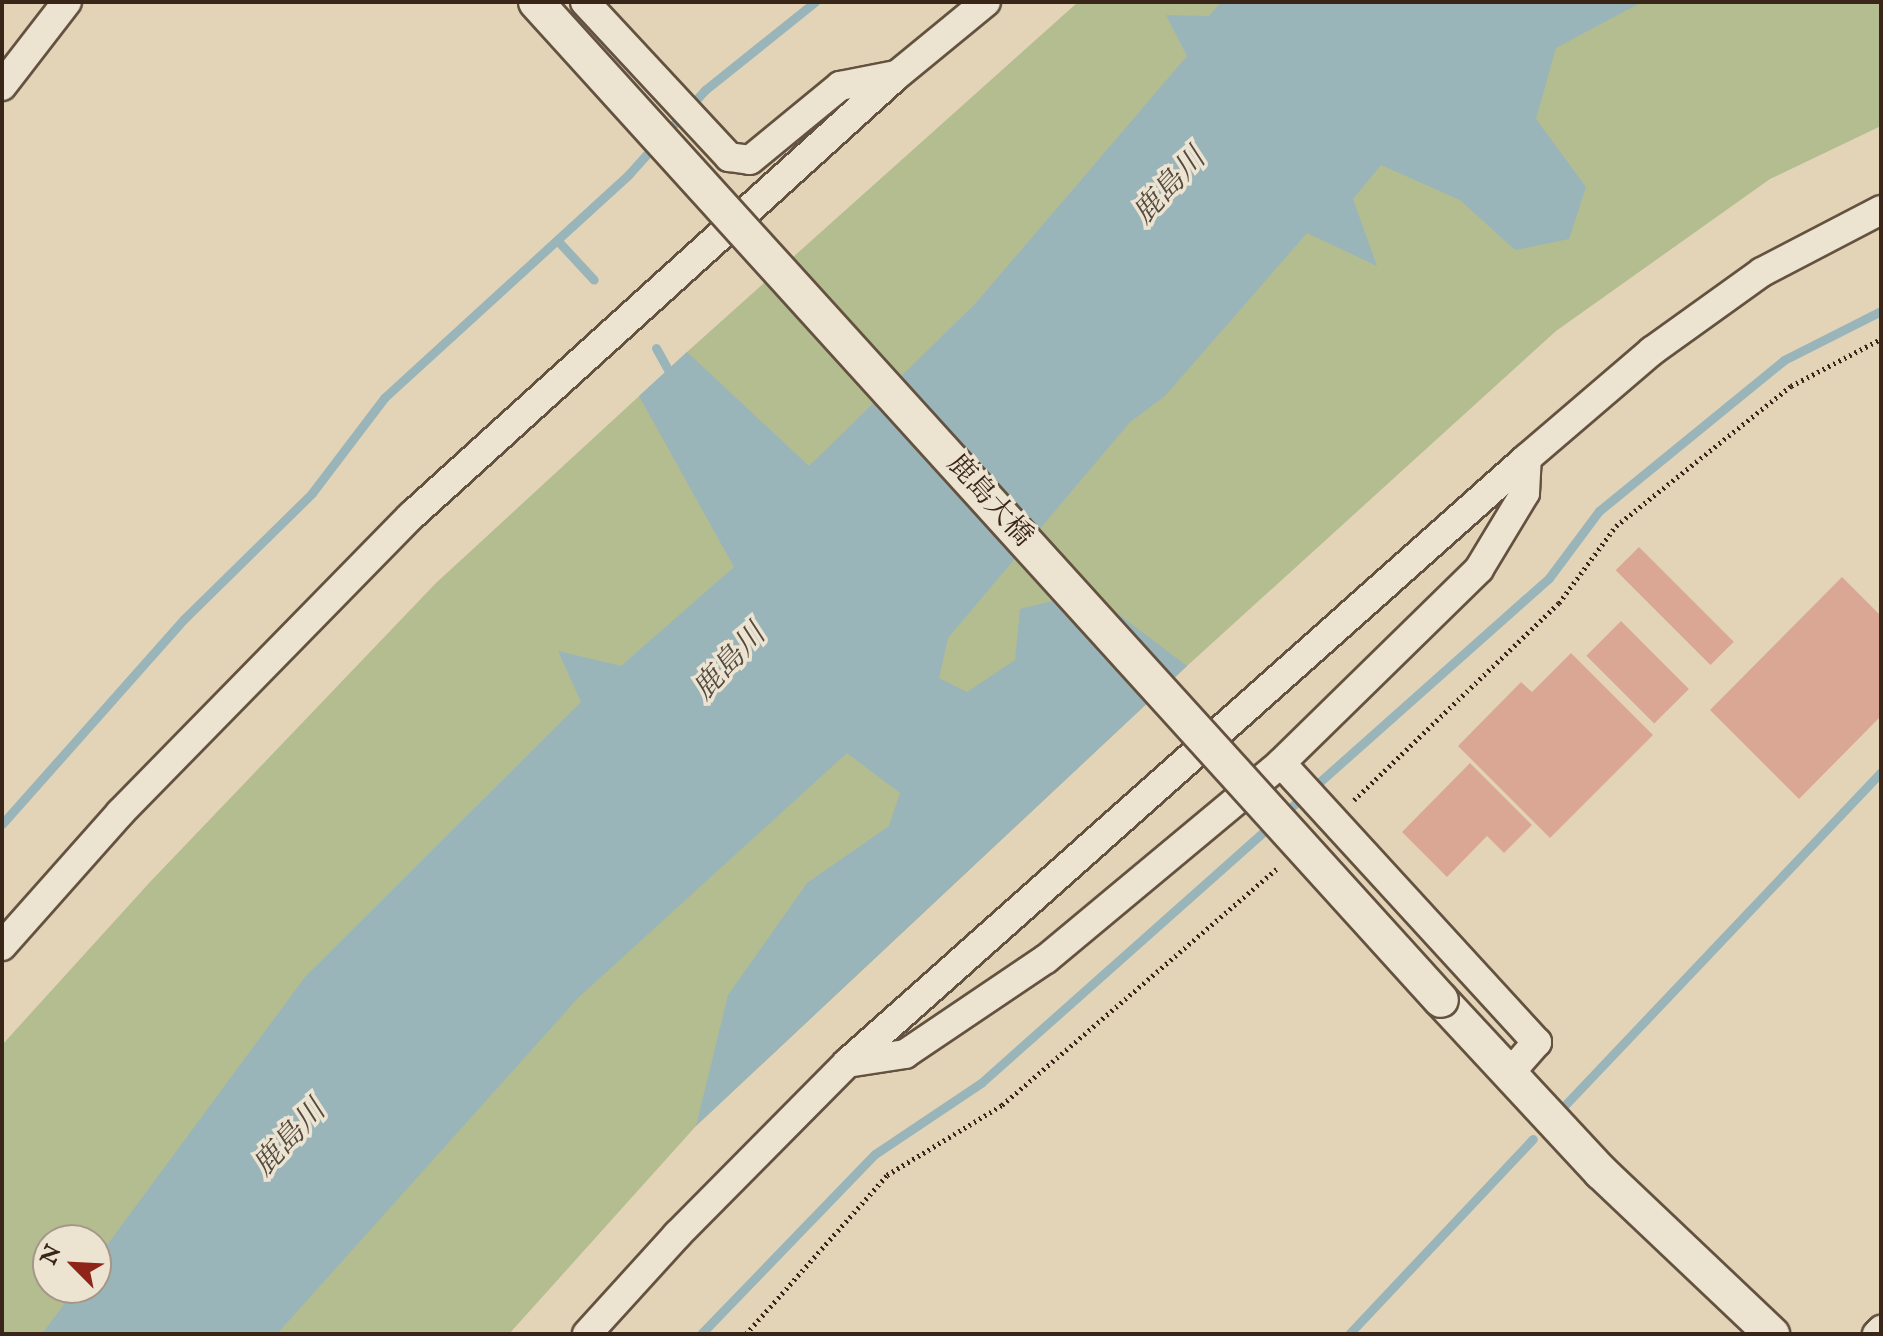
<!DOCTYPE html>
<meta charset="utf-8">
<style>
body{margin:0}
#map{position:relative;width:1883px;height:1336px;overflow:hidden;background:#e3d4b8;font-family:"IM FELL English","Noto Serif JP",serif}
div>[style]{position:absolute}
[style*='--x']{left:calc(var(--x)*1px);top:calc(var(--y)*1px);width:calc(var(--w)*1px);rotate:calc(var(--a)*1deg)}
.green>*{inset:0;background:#b3bd90}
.water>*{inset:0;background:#9ab5ba}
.stream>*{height:9px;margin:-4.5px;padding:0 4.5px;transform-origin:4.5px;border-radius:4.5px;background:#9ab5ba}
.building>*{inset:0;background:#daa794;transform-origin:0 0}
.path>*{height:5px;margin-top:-2.5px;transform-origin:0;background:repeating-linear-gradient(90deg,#3a2618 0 2px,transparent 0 6px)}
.roads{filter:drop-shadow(2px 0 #645240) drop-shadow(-2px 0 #645240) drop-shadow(0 2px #645240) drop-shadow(0 -2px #645240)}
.minor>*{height:28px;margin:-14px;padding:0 14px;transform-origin:14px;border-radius:14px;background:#ede3d1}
.tertiary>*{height:34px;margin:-17px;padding:0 17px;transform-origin:17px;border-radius:17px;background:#ede3d1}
.bridges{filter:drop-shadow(2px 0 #645240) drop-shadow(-2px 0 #645240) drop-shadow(0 2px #645240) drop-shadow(0 -2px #645240)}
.tertiary-bridge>*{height:34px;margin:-17px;padding:0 17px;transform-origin:17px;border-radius:17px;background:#ede3d1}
span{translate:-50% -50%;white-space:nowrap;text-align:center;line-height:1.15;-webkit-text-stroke:7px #ede3d1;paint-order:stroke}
.street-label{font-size:28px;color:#3a2618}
.water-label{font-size:30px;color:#524a40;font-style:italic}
.frame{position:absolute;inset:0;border:4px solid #3a2618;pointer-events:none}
.north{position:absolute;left:32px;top:1224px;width:80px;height:80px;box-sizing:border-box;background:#ede3d1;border:2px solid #a59787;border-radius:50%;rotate:294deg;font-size:22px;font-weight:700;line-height:32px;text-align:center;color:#3a2618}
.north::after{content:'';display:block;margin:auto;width:28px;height:36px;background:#8f2418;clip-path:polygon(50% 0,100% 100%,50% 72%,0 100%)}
</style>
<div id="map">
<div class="green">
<i style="clip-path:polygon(evenodd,1078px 2px,1299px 2px,84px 1334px,2px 1334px,2px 1045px,150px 882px,436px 583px,687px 352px,1078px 2px,48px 1240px,96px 1240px,96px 1288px,48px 1288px,48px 1240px)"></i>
<i style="clip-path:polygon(1439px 2px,1881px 2px,1881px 126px,1770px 179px,1556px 331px,1187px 666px,696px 1126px,509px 1334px,187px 1334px)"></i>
</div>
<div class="water">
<i style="clip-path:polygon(1221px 2px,1642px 2px,1556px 48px,1536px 119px,1586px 187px,1569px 239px,1515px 250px,1460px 200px,1381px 165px,1353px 199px,1377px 266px,1307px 233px,1165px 396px,1130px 422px,948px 638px,939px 678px,967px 692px,1015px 660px,1020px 609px,1089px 592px,1187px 666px,696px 1126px,728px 995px,807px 883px,889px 826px,900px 793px,847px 753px,578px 998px,277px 1334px,42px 1334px,76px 1288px,96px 1288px,96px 1260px,305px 977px,581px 702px,558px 651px,621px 666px,734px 567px,639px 396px,687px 352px,809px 466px,975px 304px,1187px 56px,1166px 15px,1209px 16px)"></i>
</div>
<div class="stream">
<i style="--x:666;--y:133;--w:58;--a:-47.8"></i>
<i style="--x:705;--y:90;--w:141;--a:-38.7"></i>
<i style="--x:557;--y:240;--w:54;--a:47.2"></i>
<i style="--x:656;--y:348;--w:37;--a:61"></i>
<i style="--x:2;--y:824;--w:274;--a:-48.4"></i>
<i style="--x:184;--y:619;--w:180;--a:-44.5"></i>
<i style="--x:312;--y:493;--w:119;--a:-52.8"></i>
<i style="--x:384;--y:398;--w:332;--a:-42.4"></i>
<i style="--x:629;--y:174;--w:40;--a:-48"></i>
<i style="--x:1566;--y:1104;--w:458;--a:-46.5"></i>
<i style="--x:701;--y:1334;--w:250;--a:-46"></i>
<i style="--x:875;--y:1154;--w:128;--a:-33.8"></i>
<i style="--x:981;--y:1083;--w:760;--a:-41.64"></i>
<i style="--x:1549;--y:578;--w:84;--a:-53.3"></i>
<i style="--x:1599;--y:511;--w:239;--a:-39.2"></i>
<i style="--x:1784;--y:360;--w:109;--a:-26.8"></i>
<i style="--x:1349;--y:1334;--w:268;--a:-46.7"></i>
</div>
<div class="building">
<i style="left:1639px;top:547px;width:134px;height:33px;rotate:45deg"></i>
<i style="clip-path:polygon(1842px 577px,1881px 616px,1881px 716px,1799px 799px,1710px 710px)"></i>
<i style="left:1621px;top:621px;width:96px;height:49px;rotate:45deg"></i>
<i style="clip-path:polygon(1571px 653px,1653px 735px,1550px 838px,1458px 746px,1521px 682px,1532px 692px)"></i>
<i style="clip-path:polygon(1470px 763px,1532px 825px,1504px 853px,1487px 836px,1447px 877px,1402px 832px)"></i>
</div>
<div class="path">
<i style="--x:1354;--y:800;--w:284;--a:-43.9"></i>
<i style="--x:1559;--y:603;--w:96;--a:-53.5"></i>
<i style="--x:1616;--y:526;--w:224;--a:-38.7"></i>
<i style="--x:1791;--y:386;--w:102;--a:-27.6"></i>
<i style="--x:746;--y:1334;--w:213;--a:-48.4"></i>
<i style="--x:887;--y:1175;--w:135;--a:-31.3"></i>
<i style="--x:1002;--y:1105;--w:364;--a:-40.7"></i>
</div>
<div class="roads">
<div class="minor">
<i style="--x:585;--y:2;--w:212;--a:47.1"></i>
<i style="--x:729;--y:157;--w:21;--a:8"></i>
<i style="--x:750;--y:160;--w:117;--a:-39.4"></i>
<i style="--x:840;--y:86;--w:57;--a:-11.1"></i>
<i style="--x:2;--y:86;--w:106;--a:-52.3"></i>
<i style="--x:1281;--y:763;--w:379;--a:47.5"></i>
<i style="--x:1537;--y:1042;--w:41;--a:131.1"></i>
<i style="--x:2;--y:946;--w:178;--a:-48.4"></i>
<i style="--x:120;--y:813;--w:416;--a:-45.6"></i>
<i style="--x:411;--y:516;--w:656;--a:-42.22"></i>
<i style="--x:897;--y:75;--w:115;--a:-39.4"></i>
<i style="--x:847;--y:1063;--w:59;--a:-8.8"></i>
<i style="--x:905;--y:1054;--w:170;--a:-34"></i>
<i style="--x:1046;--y:959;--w:306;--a:-39.8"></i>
<i style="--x:1281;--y:763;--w:277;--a:-44.4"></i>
<i style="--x:1479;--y:569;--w:89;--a:-58.8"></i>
<i style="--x:1525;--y:493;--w:35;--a:-87"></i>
<i style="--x:587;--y:1334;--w:134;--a:-47.7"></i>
<i style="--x:677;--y:1235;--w:242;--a:-45.3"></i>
<i style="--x:847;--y:1063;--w:910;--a:-41.66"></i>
<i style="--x:1527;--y:458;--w:165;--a:-40.6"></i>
<i style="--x:1652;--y:351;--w:135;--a:-35.7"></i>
<i style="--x:1762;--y:272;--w:134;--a:-27.5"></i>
<i style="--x:1877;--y:1334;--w:6;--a:-45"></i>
</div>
<div class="tertiary">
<i style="--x:1441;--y:1000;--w:235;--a:47.1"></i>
<i style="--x:1601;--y:1172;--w:236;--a:43.5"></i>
</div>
</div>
<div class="bridges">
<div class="tertiary-bridge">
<i style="--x:536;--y:2;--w:1347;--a:47.8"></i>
</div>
</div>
<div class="street-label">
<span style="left:989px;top:501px;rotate:48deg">鹿島大橋</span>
</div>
<div class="water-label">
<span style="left:1170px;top:187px;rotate:-47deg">鹿島川</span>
<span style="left:730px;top:663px;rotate:-47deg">鹿島川</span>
<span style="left:290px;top:1139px;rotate:-47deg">鹿島川</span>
</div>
<div class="frame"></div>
<div class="north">N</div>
</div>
